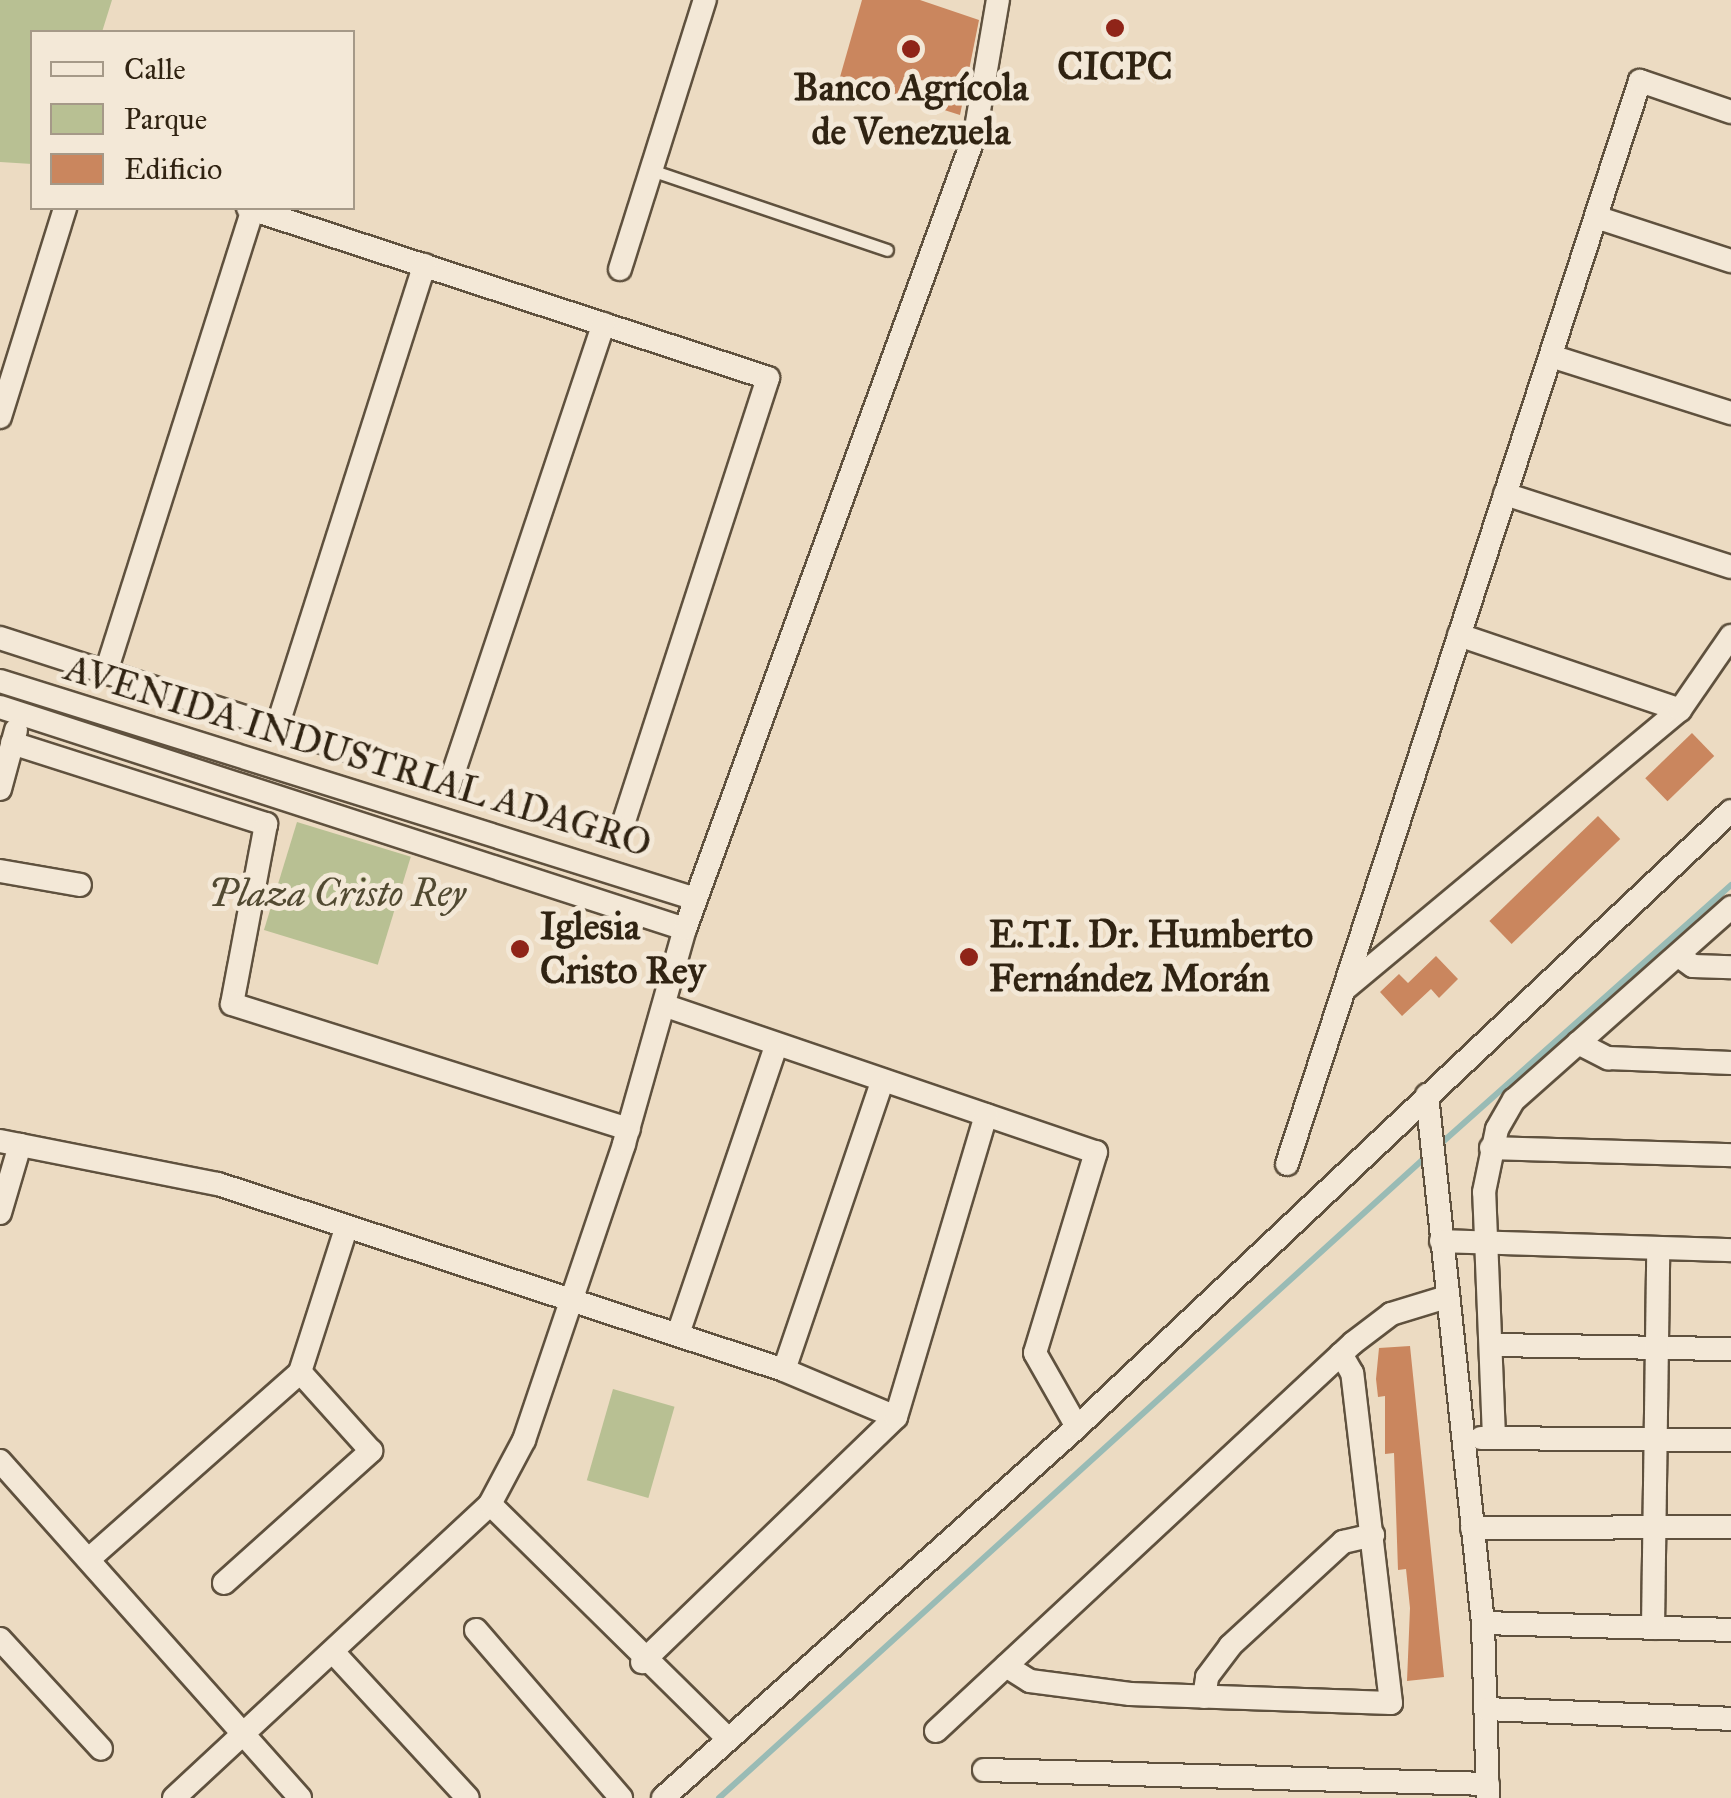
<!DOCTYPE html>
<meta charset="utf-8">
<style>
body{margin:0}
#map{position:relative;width:1731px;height:1798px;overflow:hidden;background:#ecdbc2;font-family:"IM FELL Great Primer",serif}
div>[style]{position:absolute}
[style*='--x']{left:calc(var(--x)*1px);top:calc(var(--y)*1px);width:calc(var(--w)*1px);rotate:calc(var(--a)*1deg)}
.green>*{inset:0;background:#b8c093;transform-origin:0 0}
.stream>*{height:6px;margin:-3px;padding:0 3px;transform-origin:3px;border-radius:3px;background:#99bbb5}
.building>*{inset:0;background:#ca865e;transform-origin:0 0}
.roads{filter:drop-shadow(2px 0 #5f513e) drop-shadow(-2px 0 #5f513e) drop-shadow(0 2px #5f513e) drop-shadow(0 -2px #5f513e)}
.service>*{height:11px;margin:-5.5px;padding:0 5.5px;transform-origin:5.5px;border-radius:5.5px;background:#f3e8d7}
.minor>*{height:22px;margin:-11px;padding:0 11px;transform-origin:11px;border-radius:11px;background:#f3e8d7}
.dots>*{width:28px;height:28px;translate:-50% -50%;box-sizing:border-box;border:5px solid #f3e8d7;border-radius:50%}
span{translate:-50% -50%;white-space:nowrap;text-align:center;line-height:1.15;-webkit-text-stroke:10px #f3e8d7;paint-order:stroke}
.poi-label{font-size:38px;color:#302312;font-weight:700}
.left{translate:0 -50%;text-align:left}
.street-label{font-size:38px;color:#302312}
.park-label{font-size:38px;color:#524a32;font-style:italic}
.legend{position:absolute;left:30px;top:30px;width:325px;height:180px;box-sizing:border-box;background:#f3e8d7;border:2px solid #a59988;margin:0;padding:12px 18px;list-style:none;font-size:30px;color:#302312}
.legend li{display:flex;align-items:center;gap:20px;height:50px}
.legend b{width:50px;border:2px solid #a59988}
</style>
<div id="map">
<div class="green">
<i style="clip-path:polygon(0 0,112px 0,102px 32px,32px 32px,32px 164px,0 162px)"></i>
<i style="left:297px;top:822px;width:119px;height:113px;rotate:17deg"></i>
<i style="left:613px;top:1389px;width:64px;height:95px;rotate:16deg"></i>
</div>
<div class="stream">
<i style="--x:1437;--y:1147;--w:394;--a:-41.7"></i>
<i style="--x:719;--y:1798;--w:957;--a:-42.21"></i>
</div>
<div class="building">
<i style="clip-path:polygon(862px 0,920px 0,979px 20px,960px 115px,840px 77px)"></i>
<i style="left:1692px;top:733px;width:32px;height:65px;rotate:46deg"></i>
<i style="left:1598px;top:816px;width:32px;height:151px;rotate:46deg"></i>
<i style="clip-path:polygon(1436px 956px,1458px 979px,1439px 998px,1431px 989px,1402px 1016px,1380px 992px,1399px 974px,1408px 983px)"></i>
<i style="clip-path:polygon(1410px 1346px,1444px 1677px,1407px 1681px,1410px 1608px,1406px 1569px,1398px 1570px,1394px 1453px,1385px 1454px,1385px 1396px,1378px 1397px,1376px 1379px,1379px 1348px)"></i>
</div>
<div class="roads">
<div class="service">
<i style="--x:651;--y:170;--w:249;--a:18.7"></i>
</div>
<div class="minor">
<i style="--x:248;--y:208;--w:547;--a:18.1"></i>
<i style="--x:768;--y:378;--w:478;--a:108"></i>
<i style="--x:1596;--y:217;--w:142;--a:18.1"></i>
<i style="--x:620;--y:269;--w:282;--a:-72.5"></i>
<i style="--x:1551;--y:356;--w:189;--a:17.6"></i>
<i style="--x:0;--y:417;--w:219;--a:-72.7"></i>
<i style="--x:1505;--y:494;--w:237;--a:17.9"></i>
<i style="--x:1459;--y:635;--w:233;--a:18.7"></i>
<i style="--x:0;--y:638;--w:473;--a:17.9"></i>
<i style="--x:450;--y:783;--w:484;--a:-71.5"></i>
<i style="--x:106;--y:672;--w:486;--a:-72.4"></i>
<i style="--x:0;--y:681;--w:729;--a:17.39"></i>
<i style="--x:0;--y:707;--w:720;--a:17.96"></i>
<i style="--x:277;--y:727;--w:485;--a:-72.3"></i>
<i style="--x:12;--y:743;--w:267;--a:17.7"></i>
<i style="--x:266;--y:824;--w:183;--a:100.7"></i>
<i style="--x:232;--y:1004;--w:416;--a:17.5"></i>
<i style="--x:0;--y:789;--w:61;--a:-74.8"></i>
<i style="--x:0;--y:871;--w:81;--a:9.9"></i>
<i style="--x:1679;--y:956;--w:17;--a:36"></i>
<i style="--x:1693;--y:966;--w:38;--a:2"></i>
<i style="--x:1346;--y:988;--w:435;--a:-39.8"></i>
<i style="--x:1680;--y:710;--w:90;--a:-55.4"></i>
<i style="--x:666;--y:1006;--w:454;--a:18.8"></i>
<i style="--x:1096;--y:1152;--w:210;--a:106.9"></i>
<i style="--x:1035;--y:1353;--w:85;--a:60.4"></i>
<i style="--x:1578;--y:1043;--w:34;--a:27"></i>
<i style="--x:1608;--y:1058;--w:123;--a:2.3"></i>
<i style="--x:1427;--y:1095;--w:531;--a:83.95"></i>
<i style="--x:1483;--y:1623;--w:175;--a:88.4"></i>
<i style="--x:0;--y:1141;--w:222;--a:11.2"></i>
<i style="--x:218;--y:1184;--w:596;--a:18.19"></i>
<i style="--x:784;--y:1370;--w:121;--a:22.8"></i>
<i style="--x:896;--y:1417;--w:353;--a:136"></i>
<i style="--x:1491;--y:1148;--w:240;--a:1.7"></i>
<i style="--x:1287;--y:1164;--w:1139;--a:-71.95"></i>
<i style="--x:1640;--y:81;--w:96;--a:18.8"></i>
<i style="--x:0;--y:1213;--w:71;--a:-73.6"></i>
<i style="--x:1441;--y:1241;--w:290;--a:1.8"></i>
<i style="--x:678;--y:1334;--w:306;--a:-71.2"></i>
<i style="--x:1494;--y:1345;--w:237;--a:1"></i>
<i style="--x:784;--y:1370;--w:306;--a:-71.2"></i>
<i style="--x:896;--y:1417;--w:315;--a:-73.4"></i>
<i style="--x:1494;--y:1437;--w:245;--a:-92.3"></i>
<i style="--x:1484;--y:1192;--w:64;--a:-78.3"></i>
<i style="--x:1497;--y:1129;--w:34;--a:-60"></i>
<i style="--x:1514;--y:1100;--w:290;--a:-41.6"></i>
<i style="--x:1481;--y:1438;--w:250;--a:0.5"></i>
<i style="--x:0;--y:1461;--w:451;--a:48.3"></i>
<i style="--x:490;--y:1504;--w:334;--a:44.6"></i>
<i style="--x:1472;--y:1528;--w:259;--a:-0.2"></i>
<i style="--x:89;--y:1559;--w:282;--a:-41.5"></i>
<i style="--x:300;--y:1372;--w:150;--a:-72.2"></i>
<i style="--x:224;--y:1583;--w:198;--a:-41.9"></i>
<i style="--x:371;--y:1451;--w:106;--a:-131.9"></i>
<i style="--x:1483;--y:1623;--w:248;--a:1.6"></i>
<i style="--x:1653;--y:1628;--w:380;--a:-89.2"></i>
<i style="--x:476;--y:1630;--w:222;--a:49.2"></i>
<i style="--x:0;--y:1639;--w:149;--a:47.4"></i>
<i style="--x:334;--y:1653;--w:197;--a:47.3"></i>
<i style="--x:1006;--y:1666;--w:28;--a:32"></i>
<i style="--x:1030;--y:1681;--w:101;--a:7.4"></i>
<i style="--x:1130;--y:1694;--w:261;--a:2"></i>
<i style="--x:1391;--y:1703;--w:332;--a:-96.7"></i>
<i style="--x:1352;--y:1373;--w:22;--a:-120"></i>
<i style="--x:1204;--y:1697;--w:20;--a:-81"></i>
<i style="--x:1207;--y:1677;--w:39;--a:-53"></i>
<i style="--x:1230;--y:1646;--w:154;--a:-42.6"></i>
<i style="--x:1343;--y:1542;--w:31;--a:-13"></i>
<i style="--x:1486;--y:1709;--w:245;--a:2.3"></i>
<i style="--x:936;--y:1731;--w:570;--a:-42.94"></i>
<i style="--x:1353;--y:1343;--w:48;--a:-37.3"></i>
<i style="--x:1391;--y:1314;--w:59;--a:-16.9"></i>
<i style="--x:984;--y:1770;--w:504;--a:1.59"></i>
<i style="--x:174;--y:1798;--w:432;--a:-42.9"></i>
<i style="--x:490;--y:1504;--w:72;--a:-62"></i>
<i style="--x:524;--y:1440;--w:312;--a:-71.3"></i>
<i style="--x:624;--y:1144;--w:223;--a:-74.2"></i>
<i style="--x:685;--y:929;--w:846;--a:-69.96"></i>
<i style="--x:975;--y:134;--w:136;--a:-80.3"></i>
<i style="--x:663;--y:1798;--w:556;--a:-41.86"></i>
<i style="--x:1077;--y:1427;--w:898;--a:-43.29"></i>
</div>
</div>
<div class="dots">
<i style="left:1115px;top:28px;background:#8f2418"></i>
<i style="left:911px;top:49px;background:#8f2418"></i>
<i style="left:520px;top:949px;background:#8f2418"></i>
<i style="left:969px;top:957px;background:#8f2418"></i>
</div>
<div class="poi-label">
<span style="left:1115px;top:67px">CICPC</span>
<span style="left:911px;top:110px">Banco Agrícola<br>de Venezuela</span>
<span class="left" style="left:540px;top:949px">Iglesia<br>Cristo Rey</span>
<span class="left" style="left:989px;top:957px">E.T.I. Dr. Humberto<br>Fernández Morán</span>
</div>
<div class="street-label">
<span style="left:358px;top:756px;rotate:17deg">AVENIDA INDUSTRIAL ADAGRO</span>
</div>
<div class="park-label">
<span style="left:337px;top:894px">Plaza Cristo Rey</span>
</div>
<ul class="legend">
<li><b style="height:12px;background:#f3e8d7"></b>Calle</li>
<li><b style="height:28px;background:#b8c093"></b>Parque</li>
<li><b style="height:28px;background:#ca865e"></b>Edificio</li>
</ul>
</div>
